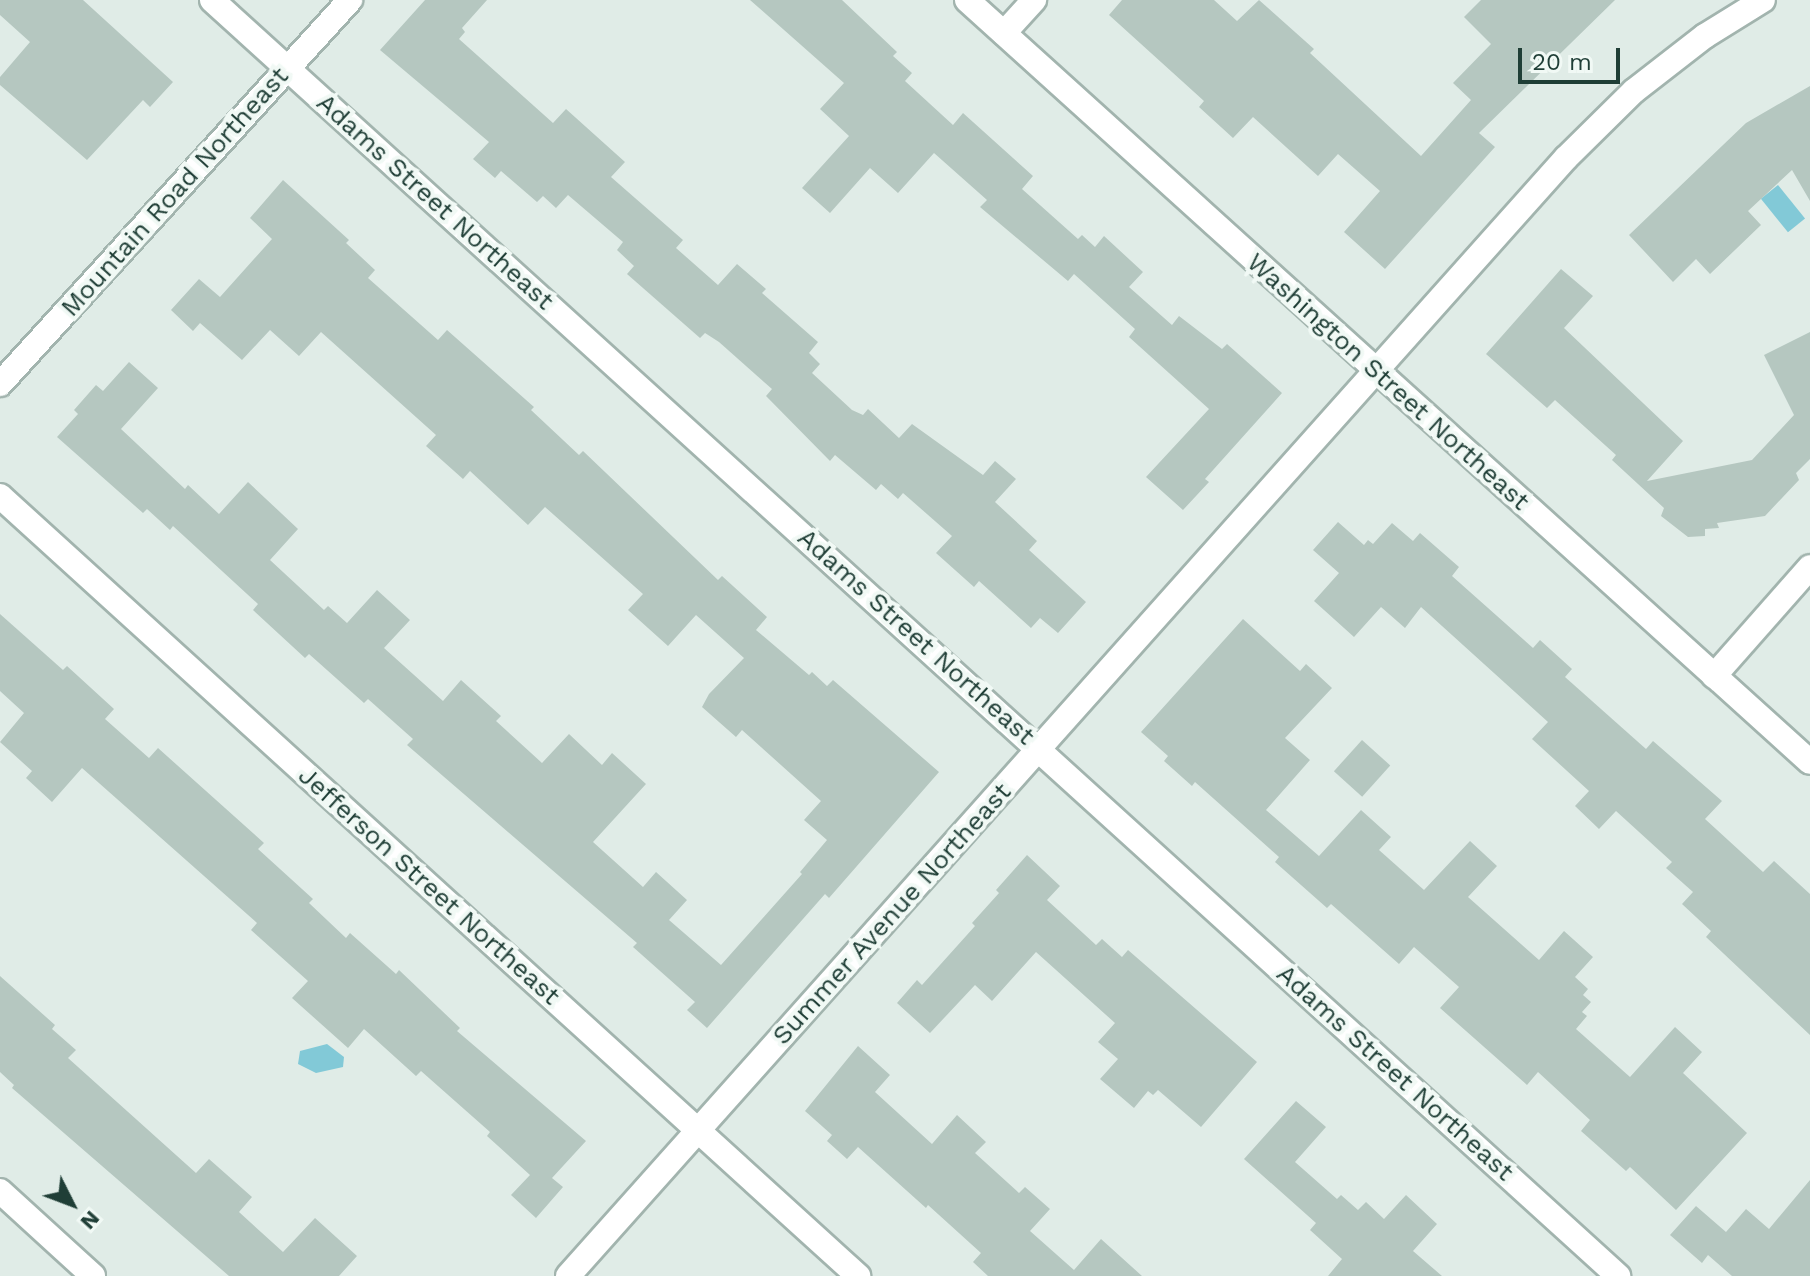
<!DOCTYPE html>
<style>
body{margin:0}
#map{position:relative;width:1810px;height:1276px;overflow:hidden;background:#e0ece7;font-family:"Work Sans",sans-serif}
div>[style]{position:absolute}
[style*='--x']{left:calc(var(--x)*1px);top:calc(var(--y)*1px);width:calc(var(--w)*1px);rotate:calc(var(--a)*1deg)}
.water>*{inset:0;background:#82c9d7;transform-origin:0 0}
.building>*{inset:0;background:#b5c7c0;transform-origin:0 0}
.roads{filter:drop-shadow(2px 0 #a2b4ae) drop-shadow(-2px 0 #a2b4ae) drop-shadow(0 2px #a2b4ae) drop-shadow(0 -2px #a2b4ae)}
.street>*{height:24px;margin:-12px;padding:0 12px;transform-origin:12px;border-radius:12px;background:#fff}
.secondary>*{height:24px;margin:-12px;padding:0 12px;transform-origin:12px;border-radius:12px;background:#fff}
span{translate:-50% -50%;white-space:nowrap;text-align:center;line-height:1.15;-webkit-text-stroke:8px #f1f9f5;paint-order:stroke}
.street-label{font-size:26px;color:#1f3e36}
.north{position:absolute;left:32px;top:1164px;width:80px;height:80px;-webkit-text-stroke:6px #f1f9f5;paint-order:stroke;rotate:132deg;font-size:22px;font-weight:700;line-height:32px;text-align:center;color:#1f3e36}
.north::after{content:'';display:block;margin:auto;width:28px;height:36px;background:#1f3e36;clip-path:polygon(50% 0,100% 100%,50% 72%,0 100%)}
.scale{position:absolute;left:1518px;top:48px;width:102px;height:36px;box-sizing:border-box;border:4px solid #1f3e36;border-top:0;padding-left:10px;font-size:24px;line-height:28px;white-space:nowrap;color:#1f3e36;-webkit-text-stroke:6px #f1f9f5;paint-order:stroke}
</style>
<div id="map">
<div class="water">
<i style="left:1778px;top:185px;width:43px;height:22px;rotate:51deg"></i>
<i style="clip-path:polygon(327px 1044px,344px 1057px,343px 1067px,316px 1073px,298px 1064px,300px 1051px)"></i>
</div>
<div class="building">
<i style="clip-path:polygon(0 0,83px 0,173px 82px,150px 107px,143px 100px,87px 160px,0 85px,0 77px,30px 42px,0 15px)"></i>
<i style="clip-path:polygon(425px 0,487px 0,462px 28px,465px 32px,459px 39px,553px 123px,566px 109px,625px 162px,611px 177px,683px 240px,676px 248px,718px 285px,737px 264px,766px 289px,762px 293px,818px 342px,809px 353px,820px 364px,812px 373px,852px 410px,863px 415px,868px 409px,899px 438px,912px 424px,983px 475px,995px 461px,1016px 479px,995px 502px,1037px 541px,1029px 550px,1086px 602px,1058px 633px,1040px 618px,1031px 628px,979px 581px,974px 587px,936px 553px,952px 536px,903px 493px,898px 499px,881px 484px,876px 490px,835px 455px,830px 461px,766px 396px,772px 389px,719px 342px,705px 333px,700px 338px,627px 274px,634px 266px,617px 250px,623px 242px,568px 195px,556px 208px,543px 196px,537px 202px,501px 171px,495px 178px,473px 159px,489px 142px,380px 50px)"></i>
<i style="clip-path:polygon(750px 0,842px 0,897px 52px,893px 56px,912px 73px,905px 81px,953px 125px,963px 113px,1033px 176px,1022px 189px,1078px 239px,1082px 235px,1095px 247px,1104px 236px,1143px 272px,1129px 287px,1172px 325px,1179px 316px,1222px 349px,1227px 344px,1282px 393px,1205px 479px,1209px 482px,1183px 510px,1146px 477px,1209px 409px,1129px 337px,1135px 329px,1074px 274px,1068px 281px,980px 207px,987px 200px,934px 153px,898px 193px,870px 168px,830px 213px,802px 188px,849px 136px,820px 109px,844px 83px)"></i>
<i style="clip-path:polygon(1122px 0,1214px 0,1237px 21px,1259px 0,1314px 49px,1310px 53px,1421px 156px,1471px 100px,1453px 83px,1491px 44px,1464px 17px,1481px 0,1615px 0,1479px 133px,1495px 147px,1385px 269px,1344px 232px,1380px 191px,1338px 154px,1318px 176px,1253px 117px,1233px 138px,1199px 107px,1204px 101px,1109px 15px)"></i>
<i style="clip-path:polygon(1810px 86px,1810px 201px,1792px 170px,1748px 211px,1761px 225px,1710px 274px,1696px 259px,1673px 282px,1629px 235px,1746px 123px)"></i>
<i style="clip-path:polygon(283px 180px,349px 240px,346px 243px,375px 270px,368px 278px,438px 340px,447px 330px,534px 407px,531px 410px,579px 455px,583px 451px,718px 580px,722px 576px,767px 617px,756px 630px,809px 675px,812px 672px,827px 686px,833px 680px,939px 772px,829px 898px,825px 894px,707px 1028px,687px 1010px,695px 1002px,633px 947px,637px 943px,407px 745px,413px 739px,368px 699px,364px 703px,309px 654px,305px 658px,253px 610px,258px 604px,173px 526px,170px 530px,147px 509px,143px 513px,57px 437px,78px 414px,74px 410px,96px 385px,103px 391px,129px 362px,158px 388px,121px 429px,185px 489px,188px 485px,219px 514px,248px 482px,298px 529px,270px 560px,324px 610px,328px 606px,347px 623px,377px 590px,410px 620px,384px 648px,443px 701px,461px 680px,501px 716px,496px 721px,542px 763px,569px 734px,602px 765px,612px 753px,646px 784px,593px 842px,643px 887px,656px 872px,687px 900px,669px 920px,721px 965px,802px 874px,800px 872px,827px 840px,804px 820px,821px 801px,742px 730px,736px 737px,702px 707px,709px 694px,744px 658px,696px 615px,668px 646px,628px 610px,643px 594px,545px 507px,528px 525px,470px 471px,463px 479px,426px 446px,436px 435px,321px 332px,299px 356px,270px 330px,242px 360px,200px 323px,193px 331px,171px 310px,199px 279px,220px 297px,272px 239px,250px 218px)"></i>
<i style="clip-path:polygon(1561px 269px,1593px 296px,1564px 328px,1683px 441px,1647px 481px,1752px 460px,1794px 415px,1764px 355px,1810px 332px,1810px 459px,1796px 473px,1799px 480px,1765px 516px,1717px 523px,1719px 528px,1705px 529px,1705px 536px,1688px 537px,1661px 516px,1664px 508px,1612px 460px,1616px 455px,1555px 400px,1547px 408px,1486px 354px)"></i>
<i style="clip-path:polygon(1338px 522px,1364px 545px,1368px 540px,1373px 544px,1392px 523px,1413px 541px,1420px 533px,1459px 567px,1452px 576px,1533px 648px,1540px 640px,1572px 669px,1565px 677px,1646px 749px,1653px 741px,1722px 801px,1705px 819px,1763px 872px,1774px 861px,1810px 894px,1810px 1035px,1706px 937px,1711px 931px,1682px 904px,1693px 892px,1666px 868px,1672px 862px,1616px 811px,1599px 829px,1575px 806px,1589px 791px,1532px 739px,1548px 722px,1421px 607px,1405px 628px,1381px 607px,1354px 637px,1314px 601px,1339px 573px,1313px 550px)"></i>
<i style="clip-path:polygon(0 614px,63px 670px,67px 666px,114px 709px,105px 719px,149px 758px,158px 748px,264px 843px,258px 849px,313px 899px,309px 903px,346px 938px,350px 933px,396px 974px,399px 970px,460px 1028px,457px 1031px,586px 1141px,552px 1178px,563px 1187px,536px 1218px,511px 1195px,530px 1175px,487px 1136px,490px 1132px,421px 1071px,416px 1076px,364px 1029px,348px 1048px,292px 998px,308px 981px,251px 930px,257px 923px,82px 768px,52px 802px,26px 778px,32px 771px,0 742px,24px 713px,0 691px)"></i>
<i style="clip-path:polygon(1243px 619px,1300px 671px,1306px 664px,1332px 688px,1285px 738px,1310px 760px,1266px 810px,1319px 856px,1361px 810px,1391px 837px,1379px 850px,1424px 890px,1470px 841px,1497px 866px,1468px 897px,1539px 960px,1564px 931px,1593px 957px,1575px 977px,1588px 989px,1583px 995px,1591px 1002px,1582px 1012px,1587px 1016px,1576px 1029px,1630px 1077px,1675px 1027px,1702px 1052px,1683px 1073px,1747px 1133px,1676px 1210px,1630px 1167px,1626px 1171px,1581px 1131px,1590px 1120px,1538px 1072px,1527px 1085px,1440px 1008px,1459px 987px,1414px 947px,1399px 964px,1331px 904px,1327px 908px,1275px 862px,1279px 857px,1195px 782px,1192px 786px,1164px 761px,1168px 756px,1141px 732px)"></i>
<i style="left:1362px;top:740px;width:38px;height:42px;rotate:42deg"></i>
<i style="clip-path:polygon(1027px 855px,1060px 886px,1047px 900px,1096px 945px,1102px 939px,1122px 957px,1128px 950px,1257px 1062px,1201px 1127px,1158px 1090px,1153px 1095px,1148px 1091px,1134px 1108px,1100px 1079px,1118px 1059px,1098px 1042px,1115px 1023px,1036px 952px,992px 1001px,975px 985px,930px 1033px,897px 1003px,917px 980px,922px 985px,975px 926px,972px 923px,999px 893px,996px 890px)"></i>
<i style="clip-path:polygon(0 976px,55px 1025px,52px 1029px,76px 1050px,68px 1058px,196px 1173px,209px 1159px,252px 1197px,239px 1212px,283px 1252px,315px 1218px,357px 1256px,339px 1276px,229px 1276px,12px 1088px,14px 1085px,0 1072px)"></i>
<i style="clip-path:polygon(858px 1046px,890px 1075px,875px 1092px,932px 1144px,957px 1115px,986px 1142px,975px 1153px,1019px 1193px,1025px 1187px,1050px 1209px,1030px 1231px,1074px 1270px,1101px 1239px,1142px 1276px,988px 1276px,973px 1262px,981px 1253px,928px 1205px,926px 1208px,858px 1147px,847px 1159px,827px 1141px,832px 1135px,805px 1111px)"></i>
<i style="clip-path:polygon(1296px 1101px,1326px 1127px,1295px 1162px,1337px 1199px,1341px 1195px,1358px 1210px,1366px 1202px,1384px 1219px,1406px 1195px,1437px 1224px,1413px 1251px,1442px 1276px,1328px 1276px,1342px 1259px,1310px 1230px,1316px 1223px,1244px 1159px)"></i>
<i style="clip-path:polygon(1810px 1180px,1810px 1276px,1732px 1276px,1708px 1255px,1702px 1263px,1670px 1235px,1696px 1206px,1726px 1232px,1746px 1209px,1769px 1229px)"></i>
</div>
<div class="roads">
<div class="street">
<i style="--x:212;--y:0;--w:1899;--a:42.22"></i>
<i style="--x:1004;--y:33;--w:45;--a:-47.7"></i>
<i style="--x:0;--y:384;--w:520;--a:-47.65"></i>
<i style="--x:0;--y:496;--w:1160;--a:42.27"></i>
<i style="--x:1714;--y:676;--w:145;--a:-48.6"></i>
<i style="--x:0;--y:1191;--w:126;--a:42.4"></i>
<i style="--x:568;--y:1276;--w:1499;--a:-48.25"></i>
<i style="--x:1566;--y:158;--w:95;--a:-44.6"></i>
<i style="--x:1634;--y:91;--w:90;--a:-37.8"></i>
<i style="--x:1705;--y:36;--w:68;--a:-31.8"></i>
</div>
<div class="secondary">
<i style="--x:967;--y:0;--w:1136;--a:42.11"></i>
</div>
</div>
<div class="street-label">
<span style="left:175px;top:192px;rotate:-48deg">Mountain Road Northeast</span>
<span style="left:435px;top:202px;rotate:42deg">Adams Street Northeast</span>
<span style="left:1388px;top:382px;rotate:42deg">Washington Street Northeast</span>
<span style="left:916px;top:637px;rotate:42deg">Adams Street Northeast</span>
<span style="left:429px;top:886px;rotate:42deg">Jefferson Street Northeast</span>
<span style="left:892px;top:914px;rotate:-48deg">Summer Avenue Northeast</span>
<span style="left:1395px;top:1073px;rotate:42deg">Adams Street Northeast</span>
</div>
<div class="north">N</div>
<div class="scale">20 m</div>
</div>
